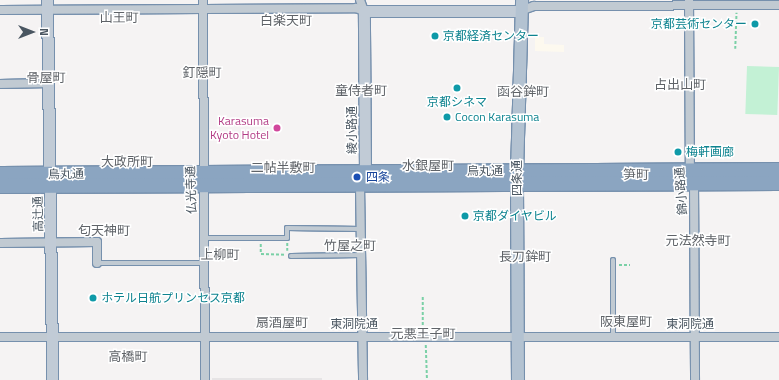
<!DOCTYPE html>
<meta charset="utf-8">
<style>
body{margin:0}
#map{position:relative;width:779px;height:380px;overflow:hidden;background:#f5f3f3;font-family:"Titillium Web","Noto Sans JP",sans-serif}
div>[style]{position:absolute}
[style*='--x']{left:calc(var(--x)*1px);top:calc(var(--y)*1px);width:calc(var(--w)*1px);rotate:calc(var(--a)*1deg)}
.commercial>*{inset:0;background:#fdf9ef}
.education>*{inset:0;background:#e6e4e5;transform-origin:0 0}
.green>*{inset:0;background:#c3f1d5;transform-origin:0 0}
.path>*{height:1.5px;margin-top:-0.75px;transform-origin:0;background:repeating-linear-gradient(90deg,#7ad0a6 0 3px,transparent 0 5px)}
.roads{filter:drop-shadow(1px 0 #7690ad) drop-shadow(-1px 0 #7690ad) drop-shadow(0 1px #7690ad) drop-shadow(0 -1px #7690ad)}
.lane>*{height:4px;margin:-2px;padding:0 2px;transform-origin:2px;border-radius:2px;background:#c1cad2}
.street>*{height:8px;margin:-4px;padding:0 4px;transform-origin:4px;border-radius:4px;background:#c1cad2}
.secondary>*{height:11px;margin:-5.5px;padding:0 5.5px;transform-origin:5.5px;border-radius:5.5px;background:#c1cbd6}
.primary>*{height:12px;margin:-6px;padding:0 6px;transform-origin:6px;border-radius:6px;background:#b3c2d1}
.highway>*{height:14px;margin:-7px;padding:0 7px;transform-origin:7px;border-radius:7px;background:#8ba5c1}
.dots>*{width:11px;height:11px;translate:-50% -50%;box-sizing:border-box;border:2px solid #fff;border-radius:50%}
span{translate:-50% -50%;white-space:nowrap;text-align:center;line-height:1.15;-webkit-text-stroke:3px #fff;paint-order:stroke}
.culture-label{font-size:12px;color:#0d838f}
.right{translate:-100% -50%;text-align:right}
.left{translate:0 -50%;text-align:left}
.hotel-label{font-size:12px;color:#b23c85}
.street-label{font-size:12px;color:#4a5661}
.transit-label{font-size:12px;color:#164399}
.neighbourhood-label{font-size:13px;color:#5f6368}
.north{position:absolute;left:12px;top:12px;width:40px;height:40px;-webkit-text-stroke:3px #fff;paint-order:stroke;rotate:90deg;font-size:11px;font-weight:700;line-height:16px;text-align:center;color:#4a5661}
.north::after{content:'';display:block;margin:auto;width:14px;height:18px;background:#4a5661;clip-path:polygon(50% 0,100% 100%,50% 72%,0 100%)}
</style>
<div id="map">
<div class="commercial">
<i style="clip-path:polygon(535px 37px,544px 37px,544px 44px,564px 45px,564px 52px,535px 51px)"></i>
</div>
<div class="education">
<i style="left:212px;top:378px;width:110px;height:2px"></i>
</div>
<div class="green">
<i style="left:747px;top:66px;width:32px;height:48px;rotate:2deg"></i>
</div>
<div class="path">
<i style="--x:735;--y:49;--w:36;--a:-88"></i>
<i style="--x:261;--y:244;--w:10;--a:90"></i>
<i style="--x:261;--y:254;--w:25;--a:2"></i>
<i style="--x:287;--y:251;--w:8;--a:-90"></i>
<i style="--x:619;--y:265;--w:11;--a:0"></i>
<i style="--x:423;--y:297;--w:32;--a:90"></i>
<i style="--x:426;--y:345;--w:35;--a:88"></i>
</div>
<div class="roads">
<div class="lane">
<i style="--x:204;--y:238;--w:83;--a:0"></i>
<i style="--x:287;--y:238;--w:10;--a:-90"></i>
<i style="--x:287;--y:228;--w:74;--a:0.8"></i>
<i style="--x:291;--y:256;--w:70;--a:-0.8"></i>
<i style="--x:97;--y:263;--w:107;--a:0"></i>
<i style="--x:613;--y:336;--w:76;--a:-90"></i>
</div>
<div class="street">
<i style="--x:203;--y:0;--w:380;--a:89.7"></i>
<i style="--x:360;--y:0;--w:12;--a:70"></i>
<i style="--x:689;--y:0;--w:170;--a:89.7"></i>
<i style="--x:690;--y:170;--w:14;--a:73"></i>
<i style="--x:694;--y:183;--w:197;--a:89.7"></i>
<i style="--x:0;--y:10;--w:356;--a:-0.3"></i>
<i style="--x:356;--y:8;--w:9;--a:21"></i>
<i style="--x:520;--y:11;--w:15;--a:-20"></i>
<i style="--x:534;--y:6;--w:245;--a:-0.2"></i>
<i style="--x:0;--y:84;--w:47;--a:-1.2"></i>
<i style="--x:360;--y:185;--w:195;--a:89.1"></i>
<i style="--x:0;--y:243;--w:97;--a:-0.6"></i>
<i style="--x:97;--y:242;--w:21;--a:90"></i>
<i style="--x:0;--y:337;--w:779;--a:0"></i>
</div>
<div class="secondary">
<i style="--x:47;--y:0;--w:380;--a:89.2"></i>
<i style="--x:363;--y:179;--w:7;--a:-74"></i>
<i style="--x:365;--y:172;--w:161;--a:-90.4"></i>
<i style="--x:364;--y:11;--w:156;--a:0"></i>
</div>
<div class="primary">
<i style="--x:518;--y:380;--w:208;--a:-90.3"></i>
<i style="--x:517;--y:172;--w:172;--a:-88.3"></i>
</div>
<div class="highway">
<i style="--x:0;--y:174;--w:779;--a:-0.29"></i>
<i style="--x:0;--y:186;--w:779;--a:-0.22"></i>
</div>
</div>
<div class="dots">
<i style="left:755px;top:24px;background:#0f9aa8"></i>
<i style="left:435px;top:36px;background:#0f9aa8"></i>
<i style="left:457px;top:88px;background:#0f9aa8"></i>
<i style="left:447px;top:117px;background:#0f9aa8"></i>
<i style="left:277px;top:128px;background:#d1479c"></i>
<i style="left:678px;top:152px;background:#0f9aa8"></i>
<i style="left:357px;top:177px;background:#1a4fb4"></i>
<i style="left:465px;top:216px;background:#0f9aa8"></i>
<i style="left:93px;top:298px;background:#0f9aa8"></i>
</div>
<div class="culture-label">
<span class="right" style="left:747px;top:24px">京都芸術センター</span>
<span class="left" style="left:443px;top:36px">京都経済センター</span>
<span style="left:457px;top:102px">京都シネマ</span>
<span class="left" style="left:455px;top:117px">Cocon Karasuma</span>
<span class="left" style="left:686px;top:152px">梅軒画廊</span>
<span class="left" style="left:473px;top:216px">京都ダイヤビル</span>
<span class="left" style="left:101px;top:298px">ホテル日航プリンセス京都</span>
</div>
<div class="hotel-label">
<span class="right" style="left:269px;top:128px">Karasuma<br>Kyoto Hotel</span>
</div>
<div class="street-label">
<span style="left:352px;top:130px;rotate:-90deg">綾小路通</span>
<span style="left:485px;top:171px">烏丸通</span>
<span style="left:66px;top:174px;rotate:-1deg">烏丸通</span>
<span style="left:517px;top:178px;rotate:-90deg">四条通</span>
<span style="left:191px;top:190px;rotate:-92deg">仏光寺通</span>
<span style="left:681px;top:191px;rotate:-94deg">錦小路通</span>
<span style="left:38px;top:214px;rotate:-91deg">高辻通</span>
<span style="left:354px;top:324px">東洞院通</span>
<span style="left:690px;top:324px">東洞院通</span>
</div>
<div class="transit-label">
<span class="left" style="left:366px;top:177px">四条</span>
</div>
<div class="neighbourhood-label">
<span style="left:119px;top:17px">山王町</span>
<span style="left:286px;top:20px">白楽天町</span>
<span style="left:202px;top:72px">釘隠町</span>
<span style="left:46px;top:77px">骨屋町</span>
<span style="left:680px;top:84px">占出山町</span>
<span style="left:361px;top:90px">童侍者町</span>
<span style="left:523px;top:91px">函谷鉾町</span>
<span style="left:127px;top:161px">大政所町</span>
<span style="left:428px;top:165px">水銀屋町</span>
<span style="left:283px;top:167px">二帖半敷町</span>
<span style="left:636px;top:174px">笋町</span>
<span style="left:104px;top:230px">匂天神町</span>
<span style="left:698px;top:240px">元法然寺町</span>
<span style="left:350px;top:245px">竹屋之町</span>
<span style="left:220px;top:254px">上柳町</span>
<span style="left:525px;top:256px">長刀鉾町</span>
<span style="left:626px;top:321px">阪東屋町</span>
<span style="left:282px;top:322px">扇酒屋町</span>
<span style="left:423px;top:333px">元悪王子町</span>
<span style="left:128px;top:356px">高橋町</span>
</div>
<div class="north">N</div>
</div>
